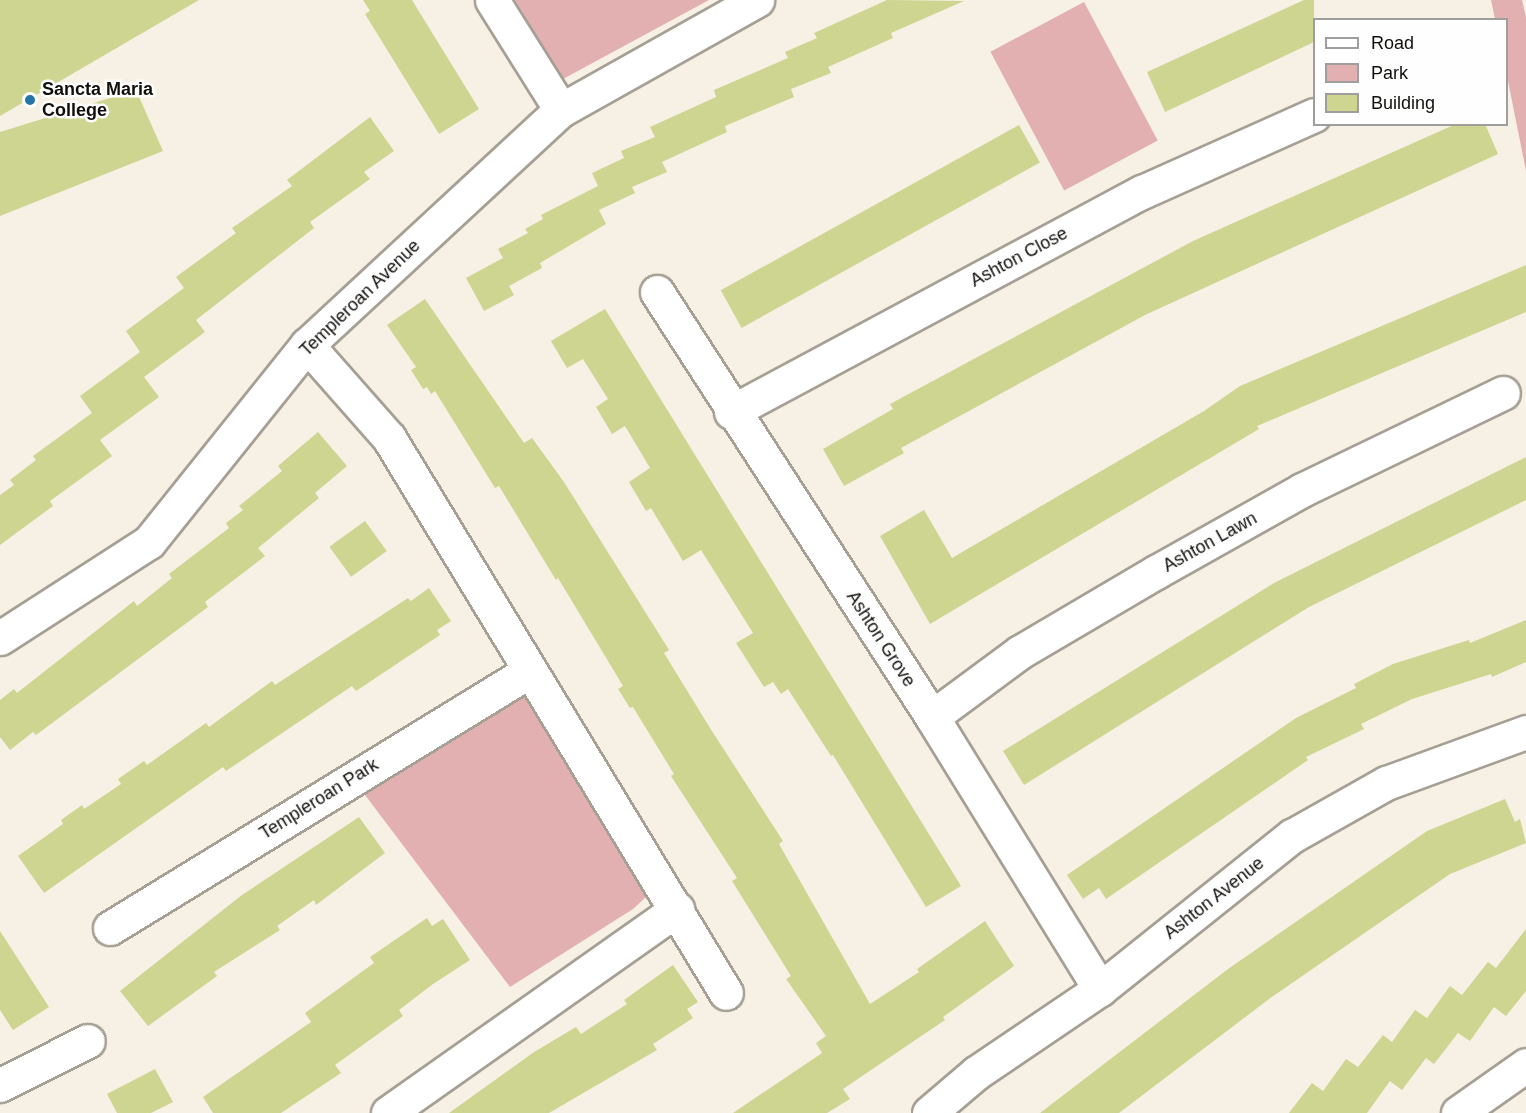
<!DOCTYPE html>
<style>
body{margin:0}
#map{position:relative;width:1526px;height:1113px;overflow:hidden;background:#f7f0e5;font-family:Helvetica,sans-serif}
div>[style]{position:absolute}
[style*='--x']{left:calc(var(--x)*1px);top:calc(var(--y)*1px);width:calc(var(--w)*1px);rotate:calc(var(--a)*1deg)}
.green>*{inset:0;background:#e2b0b1;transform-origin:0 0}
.building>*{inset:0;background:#ced590;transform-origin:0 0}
.roads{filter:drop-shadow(2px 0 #a59f94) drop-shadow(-2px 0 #a59f94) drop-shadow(0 2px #a59f94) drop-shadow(0 -2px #a59f94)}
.minor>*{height:33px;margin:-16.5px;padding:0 16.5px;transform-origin:16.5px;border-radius:16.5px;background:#fff}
.dots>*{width:16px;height:16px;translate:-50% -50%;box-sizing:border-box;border:3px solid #fefefe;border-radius:50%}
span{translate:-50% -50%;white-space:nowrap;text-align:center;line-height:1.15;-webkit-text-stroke:5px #fefefe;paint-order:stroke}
.poi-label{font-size:18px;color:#110f0b;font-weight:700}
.left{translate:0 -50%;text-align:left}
.street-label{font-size:18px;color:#110f0b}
.legend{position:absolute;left:1313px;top:18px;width:195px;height:108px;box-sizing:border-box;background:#fefefe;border:2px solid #9f9e9d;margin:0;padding:8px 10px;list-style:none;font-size:18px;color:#110f0b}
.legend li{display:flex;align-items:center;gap:12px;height:30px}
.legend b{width:30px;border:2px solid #9f9e9d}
</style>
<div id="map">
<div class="green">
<i style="clip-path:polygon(515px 0,709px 0,563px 79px)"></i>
<i style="clip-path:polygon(1491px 0,1522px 0,1526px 17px,1526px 171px,1507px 76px,1506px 20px,1495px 19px)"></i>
<i style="left:1084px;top:2px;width:157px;height:106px;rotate:62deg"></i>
<i style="clip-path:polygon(520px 694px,537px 702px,644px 874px,646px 897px,633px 909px,510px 987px,359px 787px)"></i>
</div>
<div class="building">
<i style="clip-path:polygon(0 0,199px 0,0 116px)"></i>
<i style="clip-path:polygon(363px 0,412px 0,479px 109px,439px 134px,365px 14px,370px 11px)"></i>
<i style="clip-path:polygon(887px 0,964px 1px,891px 33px,893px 38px,828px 67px,831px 73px,791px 89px,794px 97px,725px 126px,727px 132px,662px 162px,667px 172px,632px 187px,635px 193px,599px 210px,606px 224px,540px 263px,542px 268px,509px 286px,514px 295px,484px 311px,466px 278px,503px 258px,498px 249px,528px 233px,525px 229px,543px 219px,541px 215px,598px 186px,592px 173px,624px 158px,621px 151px,655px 137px,650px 127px,716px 97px,714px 90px,788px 58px,785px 52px,817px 38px,814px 33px)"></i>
<i style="clip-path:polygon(1304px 0,1314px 0,1314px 42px,1165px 112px,1147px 72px)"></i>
<i style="clip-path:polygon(136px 90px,163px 151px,0 216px,0 132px)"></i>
<i style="clip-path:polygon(370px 117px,394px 151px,364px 172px,370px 179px,310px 222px,314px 228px,196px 320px,205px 332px,144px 377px,159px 397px,100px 440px,112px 456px,50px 501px,53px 506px,0 545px,0 495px,14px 485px,10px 480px,36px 460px,33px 456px,92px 413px,80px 396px,140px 352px,126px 331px,184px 288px,176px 277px,236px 233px,232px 228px,292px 186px,287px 180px)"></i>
<i style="clip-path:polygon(1456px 124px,1485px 124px,1498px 154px,1145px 315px,901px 448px,904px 453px,844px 486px,823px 449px,893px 409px,890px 404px,1193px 241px)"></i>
<i style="left:1019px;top:125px;width:43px;height:341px;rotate:61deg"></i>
<i style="clip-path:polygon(1526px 265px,1526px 312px,1257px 426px,1259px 429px,930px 624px,880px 536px,924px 510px,952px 558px,1204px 411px,1240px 386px)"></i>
<i style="clip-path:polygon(425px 299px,524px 443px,532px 438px,564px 482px,669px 650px,664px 653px,710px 728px,783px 841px,779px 844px,870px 1004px,919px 972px,917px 969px,985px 921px,1014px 966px,943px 1017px,945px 1020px,843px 1089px,850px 1099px,827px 1113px,733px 1113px,822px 1053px,816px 1043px,826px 1036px,786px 979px,791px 976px,732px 881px,737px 878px,671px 776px,674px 774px,633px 707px,630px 708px,618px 689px,623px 686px,558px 578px,556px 580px,499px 486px,495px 488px,435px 391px,431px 394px,427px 387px,423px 389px,411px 370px,416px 367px,387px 325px)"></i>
<i style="clip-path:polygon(605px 309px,961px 886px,926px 907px,833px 755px,831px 756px,788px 689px,781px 694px,773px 682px,764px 687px,736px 643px,753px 633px,701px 550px,683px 561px,651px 508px,646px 511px,629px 482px,650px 468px,625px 426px,612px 434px,596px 407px,608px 399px,583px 359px,567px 368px,551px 341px)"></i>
<i style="clip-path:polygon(318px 432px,347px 466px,315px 493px,319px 498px,258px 548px,265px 556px,205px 602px,208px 607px,36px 735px,33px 732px,10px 750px,0 737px,0 700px,14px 689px,17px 693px,134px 601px,137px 606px,172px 578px,169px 574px,229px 528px,226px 523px,243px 510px,239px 506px,282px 471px,278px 466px)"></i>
<i style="clip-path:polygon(1526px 457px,1526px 500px,1309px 607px,1024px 785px,1003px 751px,1274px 583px)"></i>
<i style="left:365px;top:521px;width:37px;height:44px;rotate:54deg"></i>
<i style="clip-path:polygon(429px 588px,451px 621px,437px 630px,440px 635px,356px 691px,352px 686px,226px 771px,223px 767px,44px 893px,18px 856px,63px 824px,61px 820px,82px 805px,84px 809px,121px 784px,118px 779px,144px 761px,147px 765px,206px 723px,209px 727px,272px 681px,275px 685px,408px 598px,411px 601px)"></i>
<i style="clip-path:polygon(1526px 620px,1526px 662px,1492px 677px,1491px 674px,1412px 699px,1361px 724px,1364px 729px,1306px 757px,1308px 760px,1106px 899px,1099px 888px,1083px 899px,1067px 875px,1296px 718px,1356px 688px,1354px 684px,1393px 664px,1469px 640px,1470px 643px)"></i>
<i style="clip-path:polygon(1505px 799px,1515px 822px,1520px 819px,1526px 843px,1450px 874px,1269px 999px,1119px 1113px,1040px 1113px,1228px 969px,1427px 831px)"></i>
<i style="clip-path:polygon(359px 817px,385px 853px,316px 905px,314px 900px,277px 926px,280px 930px,214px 972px,217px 976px,148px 1026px,120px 991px,242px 895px)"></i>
<i style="clip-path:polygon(427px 918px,432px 926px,443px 919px,470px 960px,433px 984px,399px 1010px,403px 1016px,335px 1065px,341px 1073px,281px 1113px,213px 1113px,203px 1097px,311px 1022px,305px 1013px,374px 963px,370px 957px)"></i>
<i style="clip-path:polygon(1526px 929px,1526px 991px,1506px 1016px,1494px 1007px,1470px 1041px,1458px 1033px,1434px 1064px,1426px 1058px,1402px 1090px,1390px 1081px,1367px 1113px,1289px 1113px,1312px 1083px,1323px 1091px,1346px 1059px,1358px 1067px,1383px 1035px,1392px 1042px,1415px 1010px,1427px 1018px,1450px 986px,1462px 995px,1488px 962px,1496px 968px)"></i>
<i style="clip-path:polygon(0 931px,49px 1007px,13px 1030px,0 1010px)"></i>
<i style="clip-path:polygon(673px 965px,698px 1002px,687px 1009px,693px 1018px,653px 1044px,657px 1050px,549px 1113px,449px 1113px,534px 1052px,576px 1027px,581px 1034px,627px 1004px,624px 1000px)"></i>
<i style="clip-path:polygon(155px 1069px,173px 1102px,151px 1113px,117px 1113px,107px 1094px)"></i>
</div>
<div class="roads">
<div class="minor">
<i style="--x:492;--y:0;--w:130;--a:57.9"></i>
<i style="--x:657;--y:292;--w:506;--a:57.09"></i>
<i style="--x:932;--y:717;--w:320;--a:58.3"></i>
<i style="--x:307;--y:345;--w:124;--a:48.6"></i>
<i style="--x:389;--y:438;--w:649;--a:58.73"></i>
<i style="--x:731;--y:412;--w:466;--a:-28.2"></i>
<i style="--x:1142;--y:192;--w:188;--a:-24.1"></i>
<i style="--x:0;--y:638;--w:177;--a:-32.8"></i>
<i style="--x:149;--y:542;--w:253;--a:-51.3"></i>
<i style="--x:307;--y:345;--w:346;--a:-42.8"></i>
<i style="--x:561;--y:110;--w:225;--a:-29.3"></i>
<i style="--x:932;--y:717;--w:109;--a:-36.5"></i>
<i style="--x:1020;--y:652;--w:158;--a:-30.5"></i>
<i style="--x:1156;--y:572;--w:167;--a:-29.3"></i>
<i style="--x:1302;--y:490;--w:223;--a:-25.8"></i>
<i style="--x:110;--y:928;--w:492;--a:-31.5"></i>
<i style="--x:0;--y:1085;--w:98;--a:-26.6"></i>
<i style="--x:388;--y:1113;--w:354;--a:-35.2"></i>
<i style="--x:929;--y:1113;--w:62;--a:-40.4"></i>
<i style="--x:976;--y:1073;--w:150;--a:-34.1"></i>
<i style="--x:1100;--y:989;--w:246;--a:-38.6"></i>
<i style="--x:1292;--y:836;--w:108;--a:-29.4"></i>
<i style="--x:1386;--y:783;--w:149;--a:-20"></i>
<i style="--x:1458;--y:1113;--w:83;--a:-35.2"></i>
</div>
</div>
<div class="dots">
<i style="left:30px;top:100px;background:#2474a6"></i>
</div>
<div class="poi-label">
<span class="left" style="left:42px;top:100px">Sancta Maria<br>College</span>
</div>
<div class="street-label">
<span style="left:1019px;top:257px;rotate:-28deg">Ashton Close</span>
<span style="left:360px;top:298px;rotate:-44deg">Templeroan Avenue</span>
<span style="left:1210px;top:542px;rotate:-29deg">Ashton Lawn</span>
<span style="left:881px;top:639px;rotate:57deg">Ashton Grove</span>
<span style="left:319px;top:799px;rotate:-32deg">Templeroan Park</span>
<span style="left:1214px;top:898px;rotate:-38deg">Ashton Avenue</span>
</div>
<ul class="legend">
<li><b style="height:8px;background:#fff"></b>Road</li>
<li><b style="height:16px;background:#e2b0b1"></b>Park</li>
<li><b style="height:16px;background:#ced590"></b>Building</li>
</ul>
</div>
